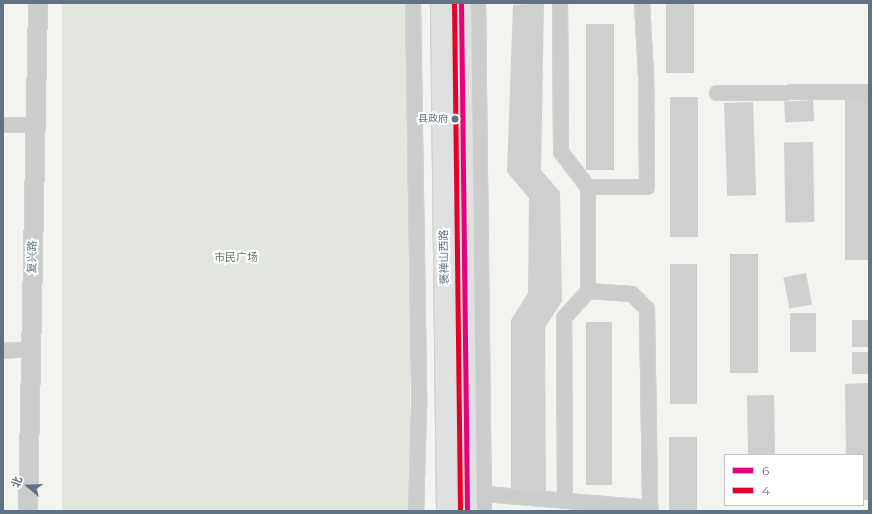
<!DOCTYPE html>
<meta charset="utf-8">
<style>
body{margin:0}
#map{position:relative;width:872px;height:514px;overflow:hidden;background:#f3f3f0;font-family:Montserrat,"Noto Sans SC",sans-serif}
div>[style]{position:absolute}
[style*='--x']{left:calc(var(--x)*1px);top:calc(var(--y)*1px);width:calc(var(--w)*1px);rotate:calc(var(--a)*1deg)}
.green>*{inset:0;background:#e2e6de;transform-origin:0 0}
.building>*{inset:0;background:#cecfcf;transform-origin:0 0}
.roads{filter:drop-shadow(1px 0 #d0d1d1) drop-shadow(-1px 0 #d0d1d1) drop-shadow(0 1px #d0d1d1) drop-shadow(0 -1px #d0d1d1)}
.minor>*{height:14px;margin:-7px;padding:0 7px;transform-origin:7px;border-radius:7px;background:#cbcdcd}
.tertiary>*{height:18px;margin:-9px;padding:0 9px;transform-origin:9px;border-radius:9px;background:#cbcdcd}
.secondary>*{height:20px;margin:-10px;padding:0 10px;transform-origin:10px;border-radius:10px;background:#dfe0e0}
.bus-1>*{height:5px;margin:-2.5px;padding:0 2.5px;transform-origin:2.5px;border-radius:2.5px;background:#e5007d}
.bus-2>*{height:5px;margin:-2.5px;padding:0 2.5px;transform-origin:2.5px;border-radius:2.5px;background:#e4002b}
.dots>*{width:11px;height:11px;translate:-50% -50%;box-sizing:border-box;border:2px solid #fff;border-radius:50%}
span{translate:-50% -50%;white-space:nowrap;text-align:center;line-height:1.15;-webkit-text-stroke:4px #fff;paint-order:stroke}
.bus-label{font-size:10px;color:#607283}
.right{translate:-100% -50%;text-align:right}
.street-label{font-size:11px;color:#607283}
.park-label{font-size:11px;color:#647960}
.frame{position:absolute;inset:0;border:4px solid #607283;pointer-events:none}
.legend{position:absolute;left:724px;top:454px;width:140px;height:52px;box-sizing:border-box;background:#fff;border:1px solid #bfc7cd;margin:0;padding:5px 7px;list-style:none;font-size:12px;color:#607283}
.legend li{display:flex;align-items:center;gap:8px;height:20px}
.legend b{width:20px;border:1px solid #bfc7cd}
.north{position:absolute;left:8px;top:466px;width:40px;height:40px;-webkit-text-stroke:3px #fff;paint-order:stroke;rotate:289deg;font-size:11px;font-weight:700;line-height:16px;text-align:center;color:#607283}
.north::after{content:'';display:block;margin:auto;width:14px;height:18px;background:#607283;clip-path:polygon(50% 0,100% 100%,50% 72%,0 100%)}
</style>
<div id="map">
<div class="green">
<i style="left:62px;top:3px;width:348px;height:508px"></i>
</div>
<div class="building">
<i style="clip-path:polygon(544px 3px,541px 170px,560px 192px,562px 301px,545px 328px,546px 492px,511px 491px,511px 320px,528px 293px,529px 198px,507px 172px,513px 5px)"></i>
<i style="left:666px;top:3px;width:28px;height:70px"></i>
<i style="left:586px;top:24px;width:28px;height:146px"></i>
<i style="left:845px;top:96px;width:24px;height:164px"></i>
<i style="left:670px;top:97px;width:28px;height:140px"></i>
<i style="left:813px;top:100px;width:21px;height:29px;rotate:87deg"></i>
<i style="left:753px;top:102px;width:93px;height:29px;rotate:88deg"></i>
<i style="left:813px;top:142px;width:80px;height:29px;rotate:89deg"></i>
<i style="left:730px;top:254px;width:28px;height:119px"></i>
<i style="left:670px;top:264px;width:27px;height:140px"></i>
<i style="left:806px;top:273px;width:32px;height:23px;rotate:79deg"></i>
<i style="left:790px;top:313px;width:26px;height:39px"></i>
<i style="left:852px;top:320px;width:17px;height:27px"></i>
<i style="left:586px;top:322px;width:26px;height:163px"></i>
<i style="left:869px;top:352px;width:22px;height:17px;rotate:90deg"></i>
<i style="clip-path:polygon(869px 383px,869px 500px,863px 500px,863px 455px,846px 455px,845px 384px)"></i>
<i style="left:774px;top:395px;width:60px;height:27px;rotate:89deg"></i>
<i style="left:669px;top:437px;width:28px;height:74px"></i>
</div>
<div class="roads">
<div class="minor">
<i style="--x:413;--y:3;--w:403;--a:89.1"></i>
<i style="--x:419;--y:406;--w:105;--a:91.6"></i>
<i style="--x:478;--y:3;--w:508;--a:89.32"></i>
<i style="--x:560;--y:3;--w:149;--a:89.6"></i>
<i style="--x:561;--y:152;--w:44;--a:52.4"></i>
<i style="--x:588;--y:187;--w:59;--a:0"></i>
<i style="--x:647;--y:187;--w:111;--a:-90.5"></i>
<i style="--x:646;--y:76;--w:73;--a:-93.1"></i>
<i style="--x:717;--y:93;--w:152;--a:-0.4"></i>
<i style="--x:3;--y:125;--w:33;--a:0"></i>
<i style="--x:588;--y:291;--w:104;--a:-90"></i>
<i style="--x:3;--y:351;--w:27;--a:-4"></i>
<i style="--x:485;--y:494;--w:166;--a:4.8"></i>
<i style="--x:565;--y:501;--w:183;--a:-90.3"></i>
<i style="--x:564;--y:318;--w:36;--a:-48"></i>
<i style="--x:588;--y:291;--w:44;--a:3.9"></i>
<i style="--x:632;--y:294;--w:21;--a:45"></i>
<i style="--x:647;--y:309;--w:202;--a:89.1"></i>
</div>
<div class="tertiary">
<i style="--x:28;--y:511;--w:508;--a:-88.87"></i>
</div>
<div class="secondary">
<i style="--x:441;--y:3;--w:508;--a:89.32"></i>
<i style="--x:461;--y:3;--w:508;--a:89.32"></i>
</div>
</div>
<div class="bus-1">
<i style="--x:461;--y:3;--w:508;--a:89.32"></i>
</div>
<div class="bus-2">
<i style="--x:454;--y:3;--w:508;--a:89.32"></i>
</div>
<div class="dots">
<i style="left:455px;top:119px;background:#607283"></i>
</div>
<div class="bus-label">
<span class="right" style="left:448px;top:119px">县政府</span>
</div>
<div class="street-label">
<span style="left:32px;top:257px;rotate:-89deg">复兴路</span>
<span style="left:444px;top:257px;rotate:-91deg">褒禅山西路</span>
</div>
<div class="park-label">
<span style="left:236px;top:257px">市民广场</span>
</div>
<div class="frame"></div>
<ul class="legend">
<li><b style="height:5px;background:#e5007d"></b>6</li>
<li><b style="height:5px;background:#e4002b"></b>4</li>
</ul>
<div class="north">北</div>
</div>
